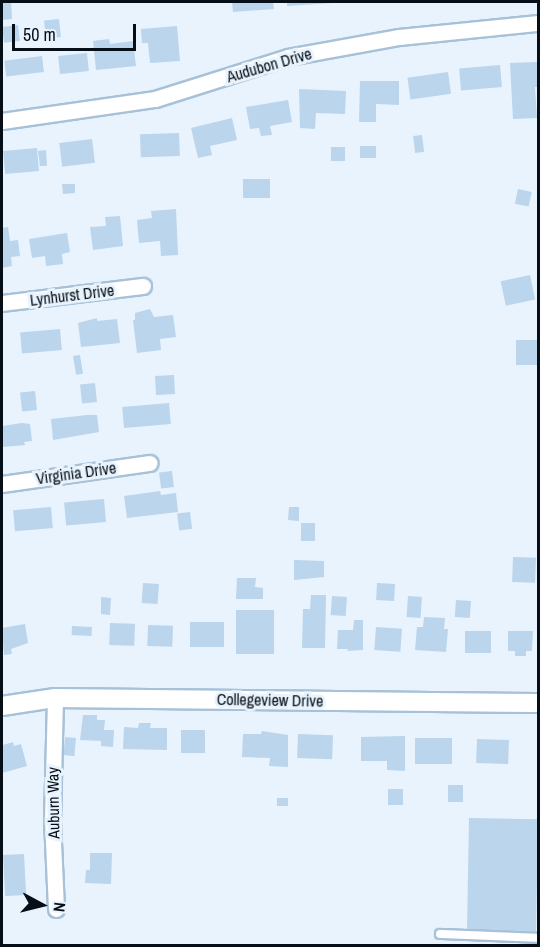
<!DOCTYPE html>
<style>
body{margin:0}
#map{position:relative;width:540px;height:947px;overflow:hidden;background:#e8f3fd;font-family:"Archivo Narrow",sans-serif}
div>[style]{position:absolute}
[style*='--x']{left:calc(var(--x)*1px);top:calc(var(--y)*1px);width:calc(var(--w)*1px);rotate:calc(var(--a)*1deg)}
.building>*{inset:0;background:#bad5ec;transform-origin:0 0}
.roads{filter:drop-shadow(2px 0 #a7c1d8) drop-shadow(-2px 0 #a7c1d8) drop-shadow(0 2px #a7c1d8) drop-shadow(0 -2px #a7c1d8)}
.service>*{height:8px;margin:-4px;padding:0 4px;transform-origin:4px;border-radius:4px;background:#fff}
.minor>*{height:15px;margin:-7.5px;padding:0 7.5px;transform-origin:7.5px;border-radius:7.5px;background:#fff}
.tertiary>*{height:18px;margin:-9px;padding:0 9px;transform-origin:9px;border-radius:9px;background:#fff}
span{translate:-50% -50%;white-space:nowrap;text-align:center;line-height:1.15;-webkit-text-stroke:6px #e8f3fd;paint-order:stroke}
.street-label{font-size:16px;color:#060f17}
.frame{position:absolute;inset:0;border:3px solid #060f17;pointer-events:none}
.north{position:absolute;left:12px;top:875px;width:60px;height:60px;-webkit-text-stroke:4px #e8f3fd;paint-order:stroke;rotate:97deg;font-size:16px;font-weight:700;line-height:24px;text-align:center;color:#060f17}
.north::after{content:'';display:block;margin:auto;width:21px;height:27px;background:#060f17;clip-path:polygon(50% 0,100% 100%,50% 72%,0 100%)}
.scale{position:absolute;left:12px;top:24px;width:124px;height:27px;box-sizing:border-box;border:3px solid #060f17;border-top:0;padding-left:8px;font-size:18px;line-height:21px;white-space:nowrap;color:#060f17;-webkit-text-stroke:4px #e8f3fd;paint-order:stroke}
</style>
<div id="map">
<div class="building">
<i style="clip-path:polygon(2px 2px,11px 2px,12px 19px,2px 20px)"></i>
<i style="clip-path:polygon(232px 2px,273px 2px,274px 9px,233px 12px)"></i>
<i style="clip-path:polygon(287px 2px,333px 2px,333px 3px,287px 6px)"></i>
<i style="left:59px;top:19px;width:18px;height:15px;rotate:84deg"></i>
<i style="left:18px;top:25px;width:16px;height:16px;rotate:83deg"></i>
<i style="clip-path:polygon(177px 26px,180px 61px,150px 63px,148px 43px,142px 43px,141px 29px)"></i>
<i style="clip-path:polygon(109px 39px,110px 44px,133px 41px,136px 66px,96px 70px,93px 41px)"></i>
<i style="left:87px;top:53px;width:18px;height:29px;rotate:84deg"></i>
<i style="left:42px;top:56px;width:16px;height:38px;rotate:83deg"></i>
<i style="clip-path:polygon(538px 62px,538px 87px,535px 87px,537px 118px,513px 119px,510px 63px)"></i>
<i style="left:500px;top:65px;width:22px;height:41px;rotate:85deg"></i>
<i style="left:448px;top:72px;width:22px;height:41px;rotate:82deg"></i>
<i style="clip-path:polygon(360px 81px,399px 81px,399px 105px,376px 104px,376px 122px,359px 122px)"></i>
<i style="clip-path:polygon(299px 89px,346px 91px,345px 114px,316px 113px,315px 129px,300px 128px)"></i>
<i style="clip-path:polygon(288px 100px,292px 122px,270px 126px,272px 135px,261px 136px,259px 128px,250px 129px,246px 107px)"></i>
<i style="clip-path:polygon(232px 118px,237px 140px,210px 146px,212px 155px,198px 158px,191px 128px)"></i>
<i style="left:179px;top:133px;width:23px;height:39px;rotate:88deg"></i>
<i style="left:422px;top:135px;width:17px;height:9px;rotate:83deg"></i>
<i style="left:92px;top:139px;width:24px;height:33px;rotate:83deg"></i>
<i style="left:360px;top:146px;width:16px;height:12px"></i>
<i style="left:331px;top:147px;width:14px;height:14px"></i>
<i style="left:37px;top:148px;width:23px;height:34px;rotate:85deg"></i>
<i style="clip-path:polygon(46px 150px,47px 166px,40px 166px,38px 151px)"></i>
<i style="left:243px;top:179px;width:27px;height:19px"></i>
<i style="clip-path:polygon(62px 184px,75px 184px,75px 193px,63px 194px)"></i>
<i style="left:518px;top:189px;width:14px;height:15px;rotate:12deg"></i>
<i style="clip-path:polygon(176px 209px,178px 255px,161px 256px,160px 241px,139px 243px,137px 220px,152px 218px,151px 211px)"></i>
<i style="clip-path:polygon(120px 216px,123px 246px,93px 250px,90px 227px,106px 226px,105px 217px)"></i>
<i style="clip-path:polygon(8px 227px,10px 241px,18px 240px,20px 256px,11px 257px,12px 266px,2px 268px,2px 228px)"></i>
<i style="clip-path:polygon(67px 233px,70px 252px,62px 254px,63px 264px,46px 266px,45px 256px,32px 258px,29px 239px)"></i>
<i style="left:530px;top:275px;width:25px;height:30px;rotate:78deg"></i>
<i style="clip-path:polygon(150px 309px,154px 317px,173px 315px,176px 337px,160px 339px,161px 350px,137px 353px,133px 320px,135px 320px,135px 313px)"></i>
<i style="clip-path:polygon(97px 318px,97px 321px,117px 319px,120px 343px,81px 347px,78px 323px)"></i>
<i style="left:60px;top:329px;width:21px;height:40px;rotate:85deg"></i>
<i style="left:516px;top:340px;width:22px;height:25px"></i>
<i style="left:80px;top:355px;width:19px;height:7px;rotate:81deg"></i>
<i style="left:174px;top:375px;width:19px;height:19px;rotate:87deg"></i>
<i style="left:95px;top:383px;width:19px;height:15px;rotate:84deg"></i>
<i style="left:35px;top:391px;width:19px;height:15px;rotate:84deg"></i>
<i style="left:169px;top:403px;width:21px;height:47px;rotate:85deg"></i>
<i style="clip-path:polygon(87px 415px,97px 415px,99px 432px,53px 440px,51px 419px)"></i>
<i style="clip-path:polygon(22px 423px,30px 424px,32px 441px,24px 442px,25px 445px,2px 447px,2px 426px)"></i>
<i style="left:172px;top:471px;width:16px;height:13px;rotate:83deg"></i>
<i style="clip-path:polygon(160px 491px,161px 495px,176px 493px,178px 512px,127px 518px,124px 496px)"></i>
<i style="left:104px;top:499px;width:23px;height:40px;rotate:85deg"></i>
<i style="left:51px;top:507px;width:21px;height:38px;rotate:85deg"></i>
<i style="clip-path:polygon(289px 507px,299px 507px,299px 521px,288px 520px)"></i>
<i style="left:190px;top:512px;width:17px;height:13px;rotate:83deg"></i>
<i style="left:301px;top:523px;width:14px;height:18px"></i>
<i style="left:513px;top:557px;width:23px;height:25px;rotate:2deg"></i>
<i style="clip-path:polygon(294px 560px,324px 561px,324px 577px,294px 580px)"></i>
<i style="clip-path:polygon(237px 578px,256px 578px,255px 587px,263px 588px,263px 599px,236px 599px)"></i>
<i style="left:143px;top:583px;width:16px;height:20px;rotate:4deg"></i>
<i style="left:377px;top:583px;width:18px;height:17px;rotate:3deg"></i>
<i style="clip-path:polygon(311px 595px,326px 595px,325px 648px,302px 648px,303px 609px,310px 609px)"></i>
<i style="left:332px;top:596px;width:15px;height:19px;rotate:4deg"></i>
<i style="left:408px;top:596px;width:14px;height:21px;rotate:4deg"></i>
<i style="clip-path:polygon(101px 597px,111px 598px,110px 615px,101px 614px)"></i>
<i style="left:456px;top:600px;width:15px;height:17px;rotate:4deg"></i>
<i style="left:236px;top:610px;width:38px;height:44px"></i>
<i style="clip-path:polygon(424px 617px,445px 618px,444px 629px,448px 629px,446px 652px,415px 650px,417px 627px,423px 627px)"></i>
<i style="clip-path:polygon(354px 620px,363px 620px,363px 650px,347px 651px,348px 649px,337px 649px,338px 630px,353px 630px)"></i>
<i style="left:190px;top:622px;width:34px;height:25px"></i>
<i style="left:110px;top:623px;width:25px;height:22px;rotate:2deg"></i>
<i style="clip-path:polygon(25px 624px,28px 643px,11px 649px,12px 654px,4px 655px,2px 628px)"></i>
<i style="left:148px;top:625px;width:25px;height:21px;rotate:2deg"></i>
<i style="left:72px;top:626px;width:20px;height:9px;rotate:3deg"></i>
<i style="left:376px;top:627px;width:26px;height:23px;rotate:4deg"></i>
<i style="left:465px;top:631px;width:26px;height:22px"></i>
<i style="clip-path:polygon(508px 631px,533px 631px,532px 651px,526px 651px,526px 656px,515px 656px,515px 651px,508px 651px)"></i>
<i style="clip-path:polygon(83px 715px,97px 715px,97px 720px,105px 720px,104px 730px,114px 730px,113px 747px,101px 746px,101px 741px,80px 740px)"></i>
<i style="clip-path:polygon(139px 723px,151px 723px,150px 728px,167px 728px,167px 750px,123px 749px,124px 727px,138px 728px)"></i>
<i style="left:181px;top:730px;width:24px;height:23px"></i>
<i style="clip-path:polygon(262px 731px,288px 735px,288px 767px,269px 766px,270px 758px,242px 757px,243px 734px,261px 734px)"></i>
<i style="left:298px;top:734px;width:35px;height:24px;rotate:2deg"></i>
<i style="clip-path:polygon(405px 736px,405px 771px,387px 770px,387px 761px,361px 761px,361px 737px)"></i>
<i style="left:65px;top:737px;width:11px;height:18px;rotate:5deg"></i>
<i style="left:415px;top:738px;width:37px;height:26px"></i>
<i style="left:477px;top:739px;width:32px;height:24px;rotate:2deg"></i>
<i style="clip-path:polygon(13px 742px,14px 746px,21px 744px,27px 766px,2px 773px,3px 745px)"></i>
<i style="left:448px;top:785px;width:15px;height:17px"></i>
<i style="left:403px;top:789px;width:16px;height:15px;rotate:90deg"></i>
<i style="left:277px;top:798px;width:11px;height:8px"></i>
<i style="left:469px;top:818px;width:69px;height:112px;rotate:1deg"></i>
<i style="clip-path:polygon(90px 853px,112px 853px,111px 884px,85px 883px,86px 870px,90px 870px)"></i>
<i style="left:24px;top:854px;width:41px;height:21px;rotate:87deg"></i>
</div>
<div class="roads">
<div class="service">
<i style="--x:440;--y:934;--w:98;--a:2.3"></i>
</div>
<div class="minor">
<i style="--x:2;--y:121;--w:155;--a:-8.2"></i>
<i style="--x:155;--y:99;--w:139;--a:-17.5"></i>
<i style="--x:288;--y:57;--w:113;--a:-10.2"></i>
<i style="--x:399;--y:37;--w:140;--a:-5.8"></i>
<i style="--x:2;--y:303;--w:142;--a:-6.9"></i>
<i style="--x:2;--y:484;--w:149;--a:-8.1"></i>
<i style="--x:55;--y:698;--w:122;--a:91.4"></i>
<i style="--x:52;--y:820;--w:89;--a:87.4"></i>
</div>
<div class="tertiary">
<i style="--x:2;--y:706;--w:54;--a:-8.6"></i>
<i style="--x:55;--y:698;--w:483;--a:0.6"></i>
</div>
</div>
<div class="street-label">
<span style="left:269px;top:65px;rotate:-16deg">Audubon Drive</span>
<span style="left:72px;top:295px;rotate:-7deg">Lynhurst Drive</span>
<span style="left:76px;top:473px;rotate:-8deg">Virginia Drive</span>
<span style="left:270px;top:700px;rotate:1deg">Collegeview Drive</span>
<span style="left:53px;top:803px;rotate:-91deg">Auburn Way</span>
</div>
<div class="frame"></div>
<div class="north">N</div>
<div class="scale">50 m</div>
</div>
